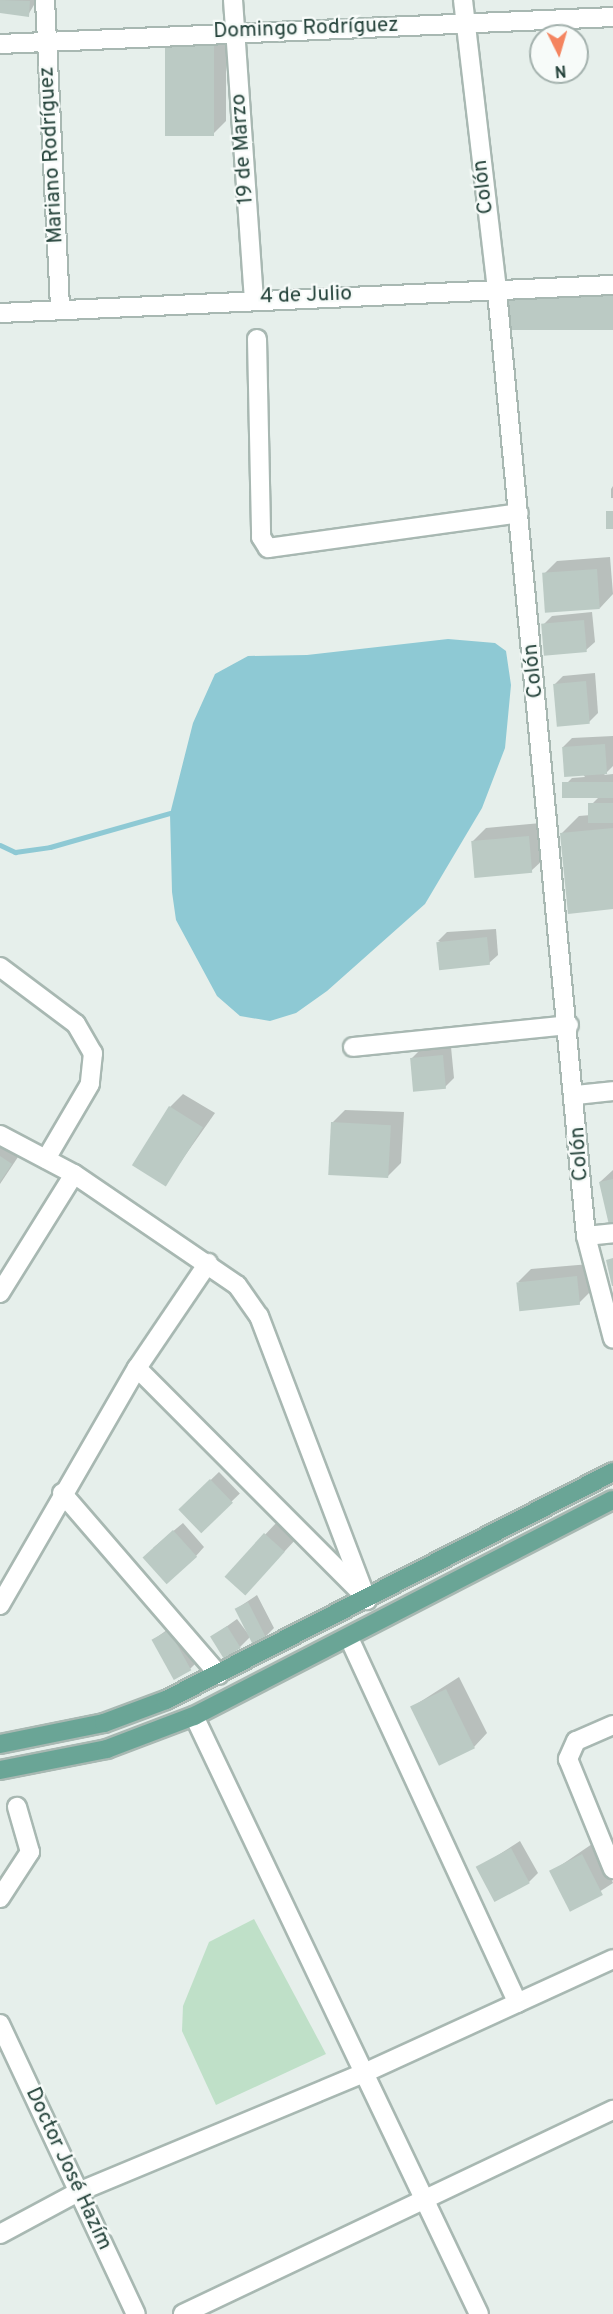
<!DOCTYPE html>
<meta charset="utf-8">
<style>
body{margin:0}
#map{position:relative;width:613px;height:2314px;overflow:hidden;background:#e6efeb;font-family:Overpass,sans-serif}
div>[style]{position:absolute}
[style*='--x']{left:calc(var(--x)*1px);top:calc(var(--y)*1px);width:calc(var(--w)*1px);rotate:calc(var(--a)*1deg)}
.green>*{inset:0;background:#bfe0c8}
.water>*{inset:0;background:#8ec9d4}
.shadow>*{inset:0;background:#0003;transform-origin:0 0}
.stream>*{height:5px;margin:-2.5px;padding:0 2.5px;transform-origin:2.5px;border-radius:2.5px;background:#8ec9d4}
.building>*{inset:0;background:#bbcac4;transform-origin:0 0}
.roads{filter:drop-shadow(2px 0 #a8b8b2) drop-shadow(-2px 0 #a8b8b2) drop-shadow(0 2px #a8b8b2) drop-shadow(0 -2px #a8b8b2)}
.minor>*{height:18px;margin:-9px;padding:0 9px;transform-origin:9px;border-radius:9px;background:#fff}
.major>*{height:18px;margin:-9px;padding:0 9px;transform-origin:9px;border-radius:9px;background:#6aa596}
span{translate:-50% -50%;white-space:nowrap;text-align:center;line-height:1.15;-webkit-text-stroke:4.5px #f7fbf9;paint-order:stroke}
.street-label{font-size:21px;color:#24423a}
.north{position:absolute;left:529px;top:24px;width:60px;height:60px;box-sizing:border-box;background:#f7fbf9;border:2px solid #a3b1ad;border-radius:50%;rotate:175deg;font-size:16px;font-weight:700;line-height:24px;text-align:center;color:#24423a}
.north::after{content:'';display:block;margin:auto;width:21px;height:27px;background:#f4845f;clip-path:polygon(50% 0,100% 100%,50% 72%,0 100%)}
</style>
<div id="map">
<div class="green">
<i style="clip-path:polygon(254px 1919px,326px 2054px,216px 2105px,182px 2031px,183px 2006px,209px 1942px)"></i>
</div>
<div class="water">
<i style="clip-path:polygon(448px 639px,495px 643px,506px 651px,511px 685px,505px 748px,482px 808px,425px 904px,327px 991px,296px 1013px,270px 1021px,240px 1016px,217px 996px,176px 920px,172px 892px,170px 814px,193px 723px,215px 674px,248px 656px,307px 655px)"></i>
</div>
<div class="shadow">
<i style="clip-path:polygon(0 0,37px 0,28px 15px,0 12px)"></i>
<i style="clip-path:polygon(226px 31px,226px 121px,213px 134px,166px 45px)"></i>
<i style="clip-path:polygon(613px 486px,613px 498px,611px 498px,611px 489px)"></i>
<i style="clip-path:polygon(610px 557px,613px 594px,600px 608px,544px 574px,557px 561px)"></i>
<i style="clip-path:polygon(592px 612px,595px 642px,586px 650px,543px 625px,552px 616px)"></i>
<i style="clip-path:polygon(595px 673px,598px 713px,589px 722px,554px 685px,563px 676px)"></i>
<i style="clip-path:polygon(613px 736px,613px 766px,604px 775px,613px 774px,613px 908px,562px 833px,579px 816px,591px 815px,590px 806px,598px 798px,563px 787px,572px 778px,585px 777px,563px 747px,572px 738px)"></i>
<i style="clip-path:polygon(541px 823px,545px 858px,531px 871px,473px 841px,486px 828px)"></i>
<i style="clip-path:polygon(496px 929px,498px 955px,489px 963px,438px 941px,447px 932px)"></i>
<i style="clip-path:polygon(451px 1047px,454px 1078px,445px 1087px,411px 1059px,420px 1050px)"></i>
<i style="clip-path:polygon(183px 1094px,215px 1113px,165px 1184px,170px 1107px)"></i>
<i style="clip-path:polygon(345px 1110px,404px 1112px,401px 1163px,388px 1176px,332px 1123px)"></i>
<i style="clip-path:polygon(0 1142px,20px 1154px,0 1184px)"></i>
<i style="clip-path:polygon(613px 1170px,613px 1223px,600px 1182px)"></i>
<i style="clip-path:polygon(590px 1264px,592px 1290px,579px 1303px,518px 1282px,531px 1269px)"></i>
<i style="left:219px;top:1472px;width:30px;height:53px;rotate:46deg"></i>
<i style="clip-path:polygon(278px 1521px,297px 1538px,258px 1580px,226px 1576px)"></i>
<i style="clip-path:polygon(183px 1523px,204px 1547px,196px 1556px,153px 1548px)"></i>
<i style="clip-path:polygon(257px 1595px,274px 1628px,265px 1637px,253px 1643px,250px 1637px,240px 1647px,212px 1637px,237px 1619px,249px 1635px,236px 1609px)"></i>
<i style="clip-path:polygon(178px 1622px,199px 1660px,190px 1669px,153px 1640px)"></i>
<i style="clip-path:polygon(459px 1677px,487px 1733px,474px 1747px,412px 1707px)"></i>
<i style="clip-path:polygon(520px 1841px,538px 1873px,529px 1882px,478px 1868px)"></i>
<i style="clip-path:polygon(595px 1842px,613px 1883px,571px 1910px,551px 1872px)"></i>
</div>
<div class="stream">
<i style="--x:0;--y:845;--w:17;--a:25"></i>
<i style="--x:15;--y:852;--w:35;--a:-8"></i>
<i style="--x:50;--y:847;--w:125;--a:-15.8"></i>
</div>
<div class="building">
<i style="clip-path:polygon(0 0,30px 1px,29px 17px,0 13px)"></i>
<i style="left:165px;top:44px;width:49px;height:92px"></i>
<i style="left:613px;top:292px;width:38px;height:104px;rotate:90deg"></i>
<i style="left:606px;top:511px;width:7px;height:18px"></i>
<i style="left:597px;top:569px;width:40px;height:55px;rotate:86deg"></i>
<i style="left:584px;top:620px;width:32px;height:43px;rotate:85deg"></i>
<i style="left:586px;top:681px;width:43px;height:33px;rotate:85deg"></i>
<i style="left:605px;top:744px;width:30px;height:43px;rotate:86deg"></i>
<i style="left:613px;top:782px;width:16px;height:51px;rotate:90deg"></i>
<i style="left:613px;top:803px;width:20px;height:25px;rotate:90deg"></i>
<i style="clip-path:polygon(613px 828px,613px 909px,568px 914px,560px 833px)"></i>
<i style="left:529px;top:836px;width:37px;height:58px;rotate:85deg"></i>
<i style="left:487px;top:937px;width:28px;height:51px;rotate:84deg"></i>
<i style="left:443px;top:1055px;width:34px;height:33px;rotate:85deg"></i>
<i style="left:169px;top:1106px;width:40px;height:70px;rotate:32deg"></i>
<i style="left:331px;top:1122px;width:60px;height:53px;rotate:3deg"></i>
<i style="clip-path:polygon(0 1156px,12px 1164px,0 1182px)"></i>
<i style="clip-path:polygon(613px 1179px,613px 1224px,609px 1225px,599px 1182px)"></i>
<i style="clip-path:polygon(613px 1258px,613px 1286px,612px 1286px,606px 1260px)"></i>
<i style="left:577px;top:1276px;width:29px;height:61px;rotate:84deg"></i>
<i style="left:210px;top:1479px;width:33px;height:44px;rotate:46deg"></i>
<i style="left:173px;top:1530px;width:36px;height:41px;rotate:48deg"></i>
<i style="left:264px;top:1533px;width:28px;height:59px;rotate:42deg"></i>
<i style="left:248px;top:1602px;width:40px;height:15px;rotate:63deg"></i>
<i style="left:227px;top:1626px;width:26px;height:20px;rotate:58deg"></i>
<i style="left:169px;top:1630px;width:46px;height:20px;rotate:61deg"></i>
<i style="left:446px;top:1689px;width:66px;height:40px;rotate:64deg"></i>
<i style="left:511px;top:1848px;width:40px;height:40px;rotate:62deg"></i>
<i style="left:582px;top:1854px;width:46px;height:37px;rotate:63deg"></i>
</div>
<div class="roads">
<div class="minor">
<i style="--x:45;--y:0;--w:310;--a:87.2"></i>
<i style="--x:233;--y:0;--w:299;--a:86"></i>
<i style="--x:463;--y:0;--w:293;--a:83.3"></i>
<i style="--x:497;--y:291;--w:949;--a:84.62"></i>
<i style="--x:586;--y:1236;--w:106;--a:75.3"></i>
<i style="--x:0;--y:44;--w:614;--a:-2.52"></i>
<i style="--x:0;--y:313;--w:614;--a:-2.62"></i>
<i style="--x:257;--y:339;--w:198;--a:88.8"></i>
<i style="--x:261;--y:537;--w:13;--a:58"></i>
<i style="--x:268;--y:548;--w:253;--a:-7.9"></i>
<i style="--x:0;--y:967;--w:95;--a:36.9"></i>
<i style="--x:76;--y:1024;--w:34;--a:60"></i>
<i style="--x:93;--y:1053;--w:31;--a:96"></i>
<i style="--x:90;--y:1084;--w:87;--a:120.4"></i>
<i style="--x:353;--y:1047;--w:217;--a:-5.8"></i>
<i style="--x:576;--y:1095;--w:37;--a:-6"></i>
<i style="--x:0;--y:1135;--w:84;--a:27.8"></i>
<i style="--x:74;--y:1174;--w:197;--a:34.3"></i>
<i style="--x:237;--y:1285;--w:38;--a:55"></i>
<i style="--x:259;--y:1316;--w:304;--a:69.2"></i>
<i style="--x:586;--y:1236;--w:27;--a:-6"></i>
<i style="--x:0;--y:1293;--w:140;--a:-58.1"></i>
<i style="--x:137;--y:1368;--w:319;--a:45.1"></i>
<i style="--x:62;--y:1493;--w:240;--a:49.2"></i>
<i style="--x:0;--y:1605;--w:274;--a:-60"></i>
<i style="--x:137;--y:1368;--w:127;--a:-55.9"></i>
<i style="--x:349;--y:1638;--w:402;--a:65.2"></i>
<i style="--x:194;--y:1716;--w:662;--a:64.52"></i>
<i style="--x:613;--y:1725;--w:40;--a:156.6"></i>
<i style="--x:576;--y:1741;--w:20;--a:114"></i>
<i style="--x:568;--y:1759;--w:119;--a:67.8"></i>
<i style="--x:0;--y:1898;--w:55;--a:-56.9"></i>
<i style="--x:30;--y:1852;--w:47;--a:-106.1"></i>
<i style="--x:0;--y:2024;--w:320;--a:64.9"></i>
<i style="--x:0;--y:2234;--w:89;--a:-28.3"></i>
<i style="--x:78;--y:2192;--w:308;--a:-22.6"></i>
<i style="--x:362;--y:2074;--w:276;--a:-24.6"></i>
<i style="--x:183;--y:2314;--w:476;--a:-25.4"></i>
</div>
<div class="major">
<i style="--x:0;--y:1744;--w:106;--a:-11.4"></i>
<i style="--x:104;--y:1723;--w:66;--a:-20.4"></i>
<i style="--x:166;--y:1700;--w:502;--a:-27.02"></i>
<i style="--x:0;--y:1770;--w:109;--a:-11.1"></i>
<i style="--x:107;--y:1749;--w:93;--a:-20.8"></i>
<i style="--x:194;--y:1716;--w:471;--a:-27.3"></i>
</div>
</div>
<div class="street-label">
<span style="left:306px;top:29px;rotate:-2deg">Domingo Rodríguez</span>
<span style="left:243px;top:149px;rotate:-94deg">19 de Marzo</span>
<span style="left:52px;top:155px;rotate:-93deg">Mariano Rodríguez</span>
<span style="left:484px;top:187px;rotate:-97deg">Colón</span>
<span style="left:306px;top:296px;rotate:-2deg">4 de Julio</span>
<span style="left:534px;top:671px;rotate:-96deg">Colón</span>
<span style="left:580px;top:1154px;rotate:-94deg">Colón</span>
<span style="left:68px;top:2169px;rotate:65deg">Doctor José Hazím</span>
</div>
<div class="north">N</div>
</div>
